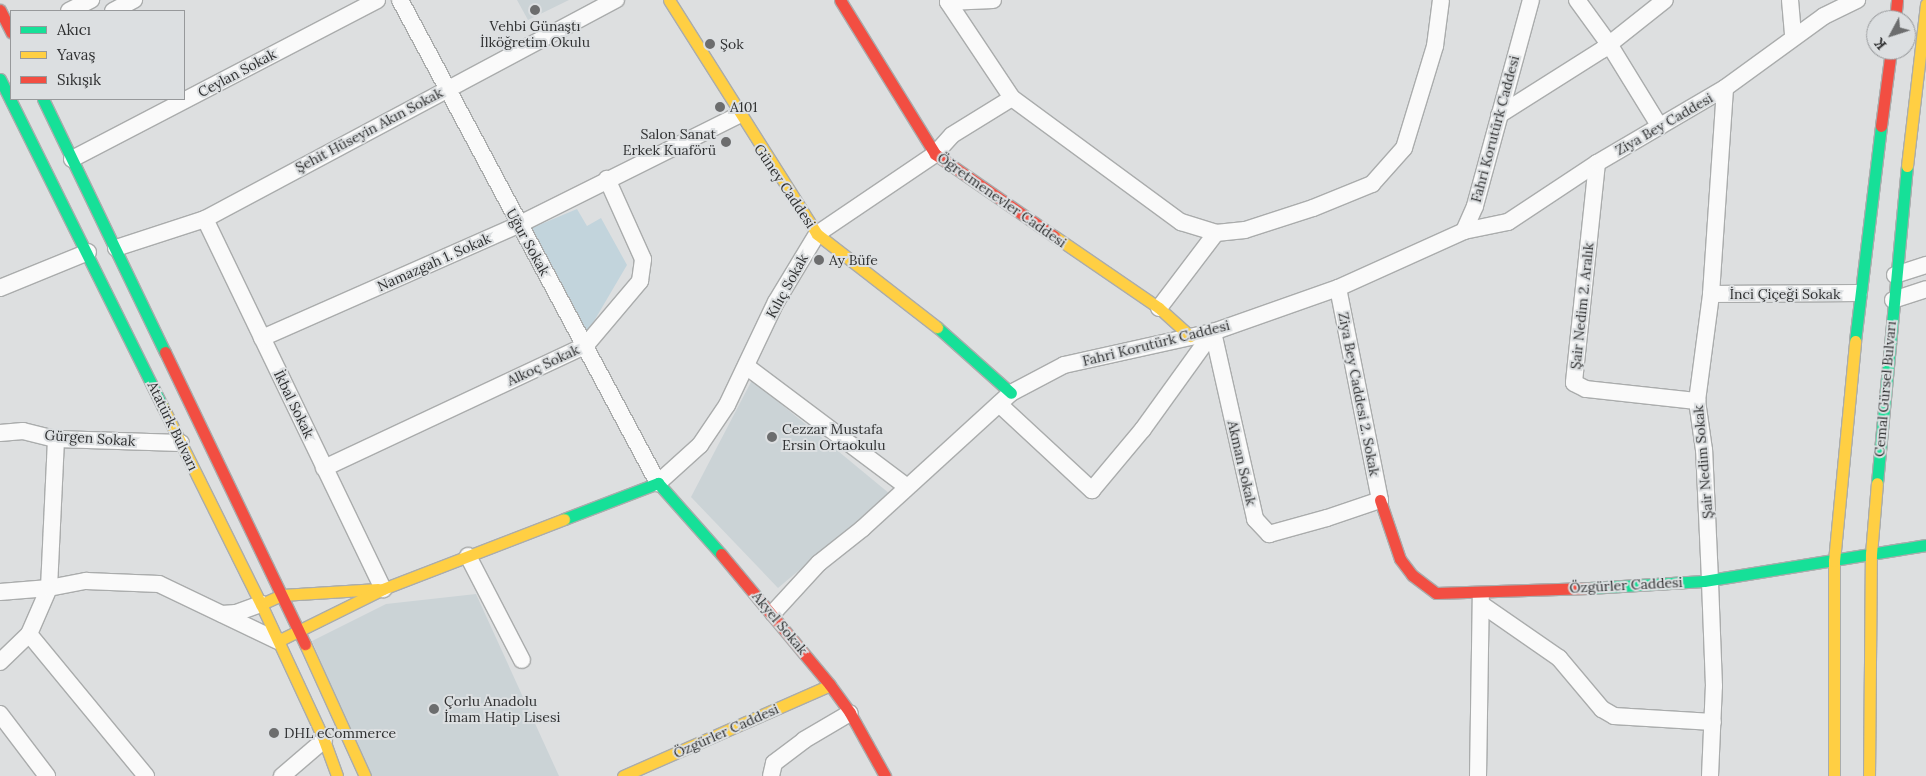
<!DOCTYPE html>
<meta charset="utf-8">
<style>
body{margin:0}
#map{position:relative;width:1926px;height:776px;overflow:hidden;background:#dddfe0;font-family:Lora,serif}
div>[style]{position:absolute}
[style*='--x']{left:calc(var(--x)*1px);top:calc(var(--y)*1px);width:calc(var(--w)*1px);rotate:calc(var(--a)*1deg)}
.built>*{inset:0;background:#cbd3d6}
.green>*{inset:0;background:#c2d4dc}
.roads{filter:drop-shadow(1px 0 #aaacac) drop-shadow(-1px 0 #aaacac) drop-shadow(0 1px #aaacac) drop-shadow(0 -1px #aaacac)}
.street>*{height:16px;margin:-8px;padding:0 8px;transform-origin:8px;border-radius:8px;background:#fafafa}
.fast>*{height:11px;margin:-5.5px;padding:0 5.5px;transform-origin:5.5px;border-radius:5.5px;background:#16e098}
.slow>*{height:11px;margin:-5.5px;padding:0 5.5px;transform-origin:5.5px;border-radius:5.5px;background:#ffcf43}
.jam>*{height:11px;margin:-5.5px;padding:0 5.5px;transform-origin:5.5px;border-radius:5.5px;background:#f24e42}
.dots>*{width:14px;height:14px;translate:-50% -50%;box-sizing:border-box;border:2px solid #dcdfe1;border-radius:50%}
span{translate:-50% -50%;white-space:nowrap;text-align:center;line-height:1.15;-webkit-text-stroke:4px #dcdfe1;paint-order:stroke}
.poi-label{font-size:14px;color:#2f3031}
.left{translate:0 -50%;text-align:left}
.right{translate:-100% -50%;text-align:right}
.street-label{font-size:14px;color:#2f3031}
.legend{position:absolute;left:10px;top:10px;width:175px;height:90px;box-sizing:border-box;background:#dcdfe1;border:1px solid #97999b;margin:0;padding:6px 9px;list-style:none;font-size:15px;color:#2f3031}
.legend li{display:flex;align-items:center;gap:10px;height:25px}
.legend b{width:25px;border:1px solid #97999b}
.north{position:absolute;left:1866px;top:10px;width:50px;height:50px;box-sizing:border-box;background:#dcdfe1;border:1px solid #97999b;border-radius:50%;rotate:230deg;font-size:14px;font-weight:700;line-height:20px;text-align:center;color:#2f3031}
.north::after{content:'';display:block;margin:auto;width:18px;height:22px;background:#6c6d6e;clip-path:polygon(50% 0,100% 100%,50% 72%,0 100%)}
</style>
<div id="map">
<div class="built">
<i style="clip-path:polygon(517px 0,569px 0,528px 20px)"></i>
<i style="clip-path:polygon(752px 380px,890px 494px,778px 588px,691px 497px)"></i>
<i style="clip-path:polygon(476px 594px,559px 776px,369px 776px,312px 641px,386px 604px)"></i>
</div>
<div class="green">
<i style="clip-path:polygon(577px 209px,587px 226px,601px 218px,627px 265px,587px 333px,527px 230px)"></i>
</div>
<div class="roads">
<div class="street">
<i style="--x:400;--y:0;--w:548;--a:61.89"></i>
<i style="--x:658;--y:483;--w:57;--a:-42.1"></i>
<i style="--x:700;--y:445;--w:48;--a:-56"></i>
<i style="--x:727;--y:405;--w:114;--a:-64.6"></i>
<i style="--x:776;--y:302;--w:79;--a:-58.9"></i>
<i style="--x:817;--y:234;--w:143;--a:-34.1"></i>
<i style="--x:935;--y:154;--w:25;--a:-48"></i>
<i style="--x:952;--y:135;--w:70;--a:-31.7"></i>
<i style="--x:1577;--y:0;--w:54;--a:54"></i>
<i style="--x:1609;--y:44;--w:97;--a:58.4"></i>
<i style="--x:1790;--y:0;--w:36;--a:85"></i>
<i style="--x:948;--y:2;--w:115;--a:56.3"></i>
<i style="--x:1012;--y:98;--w:210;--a:36.3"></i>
<i style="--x:1181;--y:222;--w:37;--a:17"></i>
<i style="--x:1216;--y:233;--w:29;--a:-6"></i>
<i style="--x:1245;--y:230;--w:71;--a:-17.9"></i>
<i style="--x:1313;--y:208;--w:64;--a:-22.1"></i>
<i style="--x:1372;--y:184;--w:48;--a:-48.4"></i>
<i style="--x:1404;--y:148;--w:107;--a:-73.1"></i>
<i style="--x:1435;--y:46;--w:46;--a:-82.6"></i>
<i style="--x:948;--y:2;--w:45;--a:-2.5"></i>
<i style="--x:69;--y:11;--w:25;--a:-27"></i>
<i style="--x:113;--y:11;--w:24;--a:-28"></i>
<i style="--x:1499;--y:115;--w:122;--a:-32.3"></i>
<i style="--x:1602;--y:50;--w:80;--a:-38.4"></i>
<i style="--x:72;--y:159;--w:344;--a:-27.5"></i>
<i style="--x:1597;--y:163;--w:221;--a:96"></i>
<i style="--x:1574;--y:383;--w:13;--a:27"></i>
<i style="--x:1586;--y:389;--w:112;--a:6.2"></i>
<i style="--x:205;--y:219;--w:411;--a:64.3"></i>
<i style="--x:1464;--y:231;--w:45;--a:-11.6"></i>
<i style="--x:1508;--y:222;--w:107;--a:-33.5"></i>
<i style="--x:1597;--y:163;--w:148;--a:-30.4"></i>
<i style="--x:1725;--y:88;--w:122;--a:-36"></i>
<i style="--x:1824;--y:16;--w:37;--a:-26"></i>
<i style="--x:116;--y:248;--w:94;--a:-18"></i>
<i style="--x:205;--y:219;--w:466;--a:-28.1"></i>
<i style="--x:1895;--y:275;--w:33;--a:-18"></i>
<i style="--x:0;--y:288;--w:95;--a:-22.2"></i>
<i style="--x:1711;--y:294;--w:148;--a:-0.4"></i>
<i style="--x:1893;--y:300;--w:35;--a:-18"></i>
<i style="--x:1159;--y:308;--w:94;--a:-52.8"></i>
<i style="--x:1213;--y:332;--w:192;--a:77.3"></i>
<i style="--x:1255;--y:519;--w:21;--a:47"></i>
<i style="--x:1269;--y:534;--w:60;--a:-15.4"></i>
<i style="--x:1327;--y:518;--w:56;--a:-18.8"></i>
<i style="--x:1380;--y:500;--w:216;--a:-101.2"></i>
<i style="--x:262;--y:338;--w:280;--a:-23.8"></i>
<i style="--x:518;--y:225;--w:247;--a:-26.5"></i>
<i style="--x:746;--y:366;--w:201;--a:36.9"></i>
<i style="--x:999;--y:404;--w:127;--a:42.8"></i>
<i style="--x:1092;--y:490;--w:80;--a:-50.1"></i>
<i style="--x:1143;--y:429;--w:120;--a:-54.2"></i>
<i style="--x:0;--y:433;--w:23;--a:-5"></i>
<i style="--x:23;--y:431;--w:34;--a:14"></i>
<i style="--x:56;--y:439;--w:125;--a:1.8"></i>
<i style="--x:324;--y:468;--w:289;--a:-25.1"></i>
<i style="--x:586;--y:345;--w:84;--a:-49.8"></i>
<i style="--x:640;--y:281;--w:22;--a:-82"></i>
<i style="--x:643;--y:259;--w:88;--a:-114.2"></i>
<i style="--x:468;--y:556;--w:117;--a:62.6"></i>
<i style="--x:0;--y:592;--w:49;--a:-4.7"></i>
<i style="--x:49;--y:588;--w:38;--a:-11"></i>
<i style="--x:86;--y:581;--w:73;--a:2.4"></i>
<i style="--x:159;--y:584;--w:132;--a:25.6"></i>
<i style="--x:1481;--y:604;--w:95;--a:34.7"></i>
<i style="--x:1559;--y:658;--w:67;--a:49.9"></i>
<i style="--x:1602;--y:709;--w:14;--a:30"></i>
<i style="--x:1614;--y:716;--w:99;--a:3.5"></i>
<i style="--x:773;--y:613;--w:68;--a:-47.4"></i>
<i style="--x:819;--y:563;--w:56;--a:-38.5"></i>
<i style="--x:863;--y:528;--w:200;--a:-42.4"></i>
<i style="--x:1011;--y:393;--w:60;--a:-27.8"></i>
<i style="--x:1064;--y:365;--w:153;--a:-12.5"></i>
<i style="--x:1213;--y:332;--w:133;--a:-19.4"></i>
<i style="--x:1338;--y:288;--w:138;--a:-24.3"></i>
<i style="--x:1464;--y:231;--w:27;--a:-66"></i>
<i style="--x:1475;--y:206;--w:213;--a:-74.8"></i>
<i style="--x:222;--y:614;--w:14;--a:-4"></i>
<i style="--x:236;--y:613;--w:27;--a:-20"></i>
<i style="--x:29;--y:634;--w:184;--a:50.5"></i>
<i style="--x:0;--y:662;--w:40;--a:-44"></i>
<i style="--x:29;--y:634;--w:50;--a:-66.5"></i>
<i style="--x:49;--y:588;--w:149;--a:-87.3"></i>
<i style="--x:0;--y:714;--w:78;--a:52.8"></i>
<i style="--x:282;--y:776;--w:55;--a:-40.6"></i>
<i style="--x:771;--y:776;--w:13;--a:-77"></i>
<i style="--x:774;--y:763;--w:38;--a:-37"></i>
<i style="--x:804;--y:740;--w:53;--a:-30.4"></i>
<i style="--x:1478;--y:776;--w:181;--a:-89.1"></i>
<i style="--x:1710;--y:776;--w:90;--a:-87.5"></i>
<i style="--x:1714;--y:686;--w:106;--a:-92.2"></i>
<i style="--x:1710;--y:580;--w:130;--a:-92.6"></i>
<i style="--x:1704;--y:450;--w:49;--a:-98.1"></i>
<i style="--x:1697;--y:401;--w:108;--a:-82.5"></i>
<i style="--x:1711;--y:294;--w:206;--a:-86.1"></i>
</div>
<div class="fast">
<i style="--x:0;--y:79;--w:366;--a:63.6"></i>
<i style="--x:43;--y:99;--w:281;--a:64.3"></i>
<i style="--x:937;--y:327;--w:99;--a:41.7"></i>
<i style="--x:1855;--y:341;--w:217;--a:-83.1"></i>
<i style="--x:1877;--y:483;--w:318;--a:-84.6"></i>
<i style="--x:564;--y:519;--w:101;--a:-21"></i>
<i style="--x:658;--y:483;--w:95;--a:48.4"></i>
<i style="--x:1589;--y:588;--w:115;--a:-3.5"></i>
<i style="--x:1704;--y:581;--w:225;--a:-9.2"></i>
</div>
<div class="slow">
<i style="--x:669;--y:0;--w:277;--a:57.7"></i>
<i style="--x:817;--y:234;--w:152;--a:37.8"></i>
<i style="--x:1907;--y:166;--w:163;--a:-83.3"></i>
<i style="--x:1054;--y:236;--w:127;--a:34.4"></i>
<i style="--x:1159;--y:308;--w:42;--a:42.1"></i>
<i style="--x:163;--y:407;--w:220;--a:63.6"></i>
<i style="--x:261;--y:604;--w:150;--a:65.1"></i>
<i style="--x:324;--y:740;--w:38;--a:70"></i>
<i style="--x:266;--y:602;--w:17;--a:-24"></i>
<i style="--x:282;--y:595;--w:96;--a:-3.6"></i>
<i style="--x:282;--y:639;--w:113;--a:-26.3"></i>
<i style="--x:383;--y:589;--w:194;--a:-21.1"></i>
<i style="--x:305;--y:644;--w:145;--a:65.6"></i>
<i style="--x:623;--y:776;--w:226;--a:-23.7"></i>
<i style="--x:1834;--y:776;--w:215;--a:-90"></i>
<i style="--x:1834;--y:561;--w:221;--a:-84.5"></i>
<i style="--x:1869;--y:776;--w:222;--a:-89.5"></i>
<i style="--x:1871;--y:554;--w:71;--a:-85.2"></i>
</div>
<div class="jam">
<i style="--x:840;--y:0;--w:181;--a:58.3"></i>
<i style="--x:935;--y:154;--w:145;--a:34.6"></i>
<i style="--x:0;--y:10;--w:25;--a:63"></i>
<i style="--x:1895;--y:20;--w:20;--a:-84"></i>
<i style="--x:1881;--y:126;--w:77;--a:-82.5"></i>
<i style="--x:165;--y:352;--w:324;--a:64.4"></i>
<i style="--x:1380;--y:500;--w:62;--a:71.3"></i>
<i style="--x:1400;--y:559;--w:20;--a:53"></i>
<i style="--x:1412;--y:575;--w:30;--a:37"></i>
<i style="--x:1436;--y:593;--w:153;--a:-1.9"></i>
<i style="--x:721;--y:554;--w:170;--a:50.2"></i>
<i style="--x:830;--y:685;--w:34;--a:54"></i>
<i style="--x:850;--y:713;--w:72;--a:60.9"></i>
</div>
</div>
<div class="dots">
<i style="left:535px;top:10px;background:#6c6d6e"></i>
<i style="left:710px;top:44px;background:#6c6d6e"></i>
<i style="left:720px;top:107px;background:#6c6d6e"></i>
<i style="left:726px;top:142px;background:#6c6d6e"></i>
<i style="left:819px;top:260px;background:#6c6d6e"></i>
<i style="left:772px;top:437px;background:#6c6d6e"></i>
<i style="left:434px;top:709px;background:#6c6d6e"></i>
<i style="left:274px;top:733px;background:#6c6d6e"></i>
</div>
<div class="poi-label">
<span style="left:535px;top:34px">Vehbi Günaştı<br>İlköğretim Okulu</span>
<span class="left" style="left:720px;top:44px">Şok</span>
<span class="left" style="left:730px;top:107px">A101</span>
<span class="right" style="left:716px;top:142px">Salon Sanat<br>Erkek Kuaförü</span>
<span class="left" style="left:829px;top:260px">Ay Büfe</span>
<span class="left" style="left:782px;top:437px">Cezzar Mustafa<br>Ersin Ortaokulu</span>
<span class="left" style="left:444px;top:709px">Çorlu Anadolu<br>İmam Hatip Lisesi</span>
<span class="left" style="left:284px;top:733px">DHL eCommerce</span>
</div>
<div class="street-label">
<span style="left:237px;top:73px;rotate:-28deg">Ceylan Sokak</span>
<span style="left:1664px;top:124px;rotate:-30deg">Ziya Bey Caddesi</span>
<span style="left:1495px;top:129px;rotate:-75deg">Fahri Korutürk Caddesi</span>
<span style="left:369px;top:130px;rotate:-28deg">Şehit Hüseyin Akın Sokak</span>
<span style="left:785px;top:186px;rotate:56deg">Güney Caddesi</span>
<span style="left:1002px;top:200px;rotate:35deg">Öğretmenevler Caddesi</span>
<span style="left:528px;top:242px;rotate:61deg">Uğur Sokak</span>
<span style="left:434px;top:262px;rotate:-24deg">Namazgah 1. Sokak</span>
<span style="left:787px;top:286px;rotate:-61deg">Kılıç Sokak</span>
<span style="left:1785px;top:294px">İnci Çiçeği Sokak</span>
<span style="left:1582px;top:306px;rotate:-84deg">Şair Nedim 2. Aralık</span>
<span style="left:1156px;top:343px;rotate:-14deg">Fahri Korutürk Caddesi</span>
<span style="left:543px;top:365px;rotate:-25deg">Alkoç Sokak</span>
<span style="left:1885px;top:389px;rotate:-85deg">Cemal Gürsel Bulvarı</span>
<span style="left:1359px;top:394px;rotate:79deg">Ziya Bey Caddesi 2. Sokak</span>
<span style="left:294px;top:404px;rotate:64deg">İkbal Sokak</span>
<span style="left:173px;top:426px;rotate:64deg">Atatürk Bulvarı</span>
<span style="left:90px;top:438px;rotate:4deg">Gürgen Sokak</span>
<span style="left:1703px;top:462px;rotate:-95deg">Şair Nedim Sokak</span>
<span style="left:1242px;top:463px;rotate:77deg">Akman Sokak</span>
<span style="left:1626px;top:585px;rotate:-3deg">Özgürler Caddesi</span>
<span style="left:780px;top:623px;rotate:50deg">Akyel Sokak</span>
<span style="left:726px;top:731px;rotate:-24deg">Özgürler Caddesi</span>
</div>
<ul class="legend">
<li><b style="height:6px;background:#16e098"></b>Akıcı</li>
<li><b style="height:6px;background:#ffcf43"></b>Yavaş</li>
<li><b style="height:6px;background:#f24e42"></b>Sıkışık</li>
</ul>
<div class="north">K</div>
</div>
